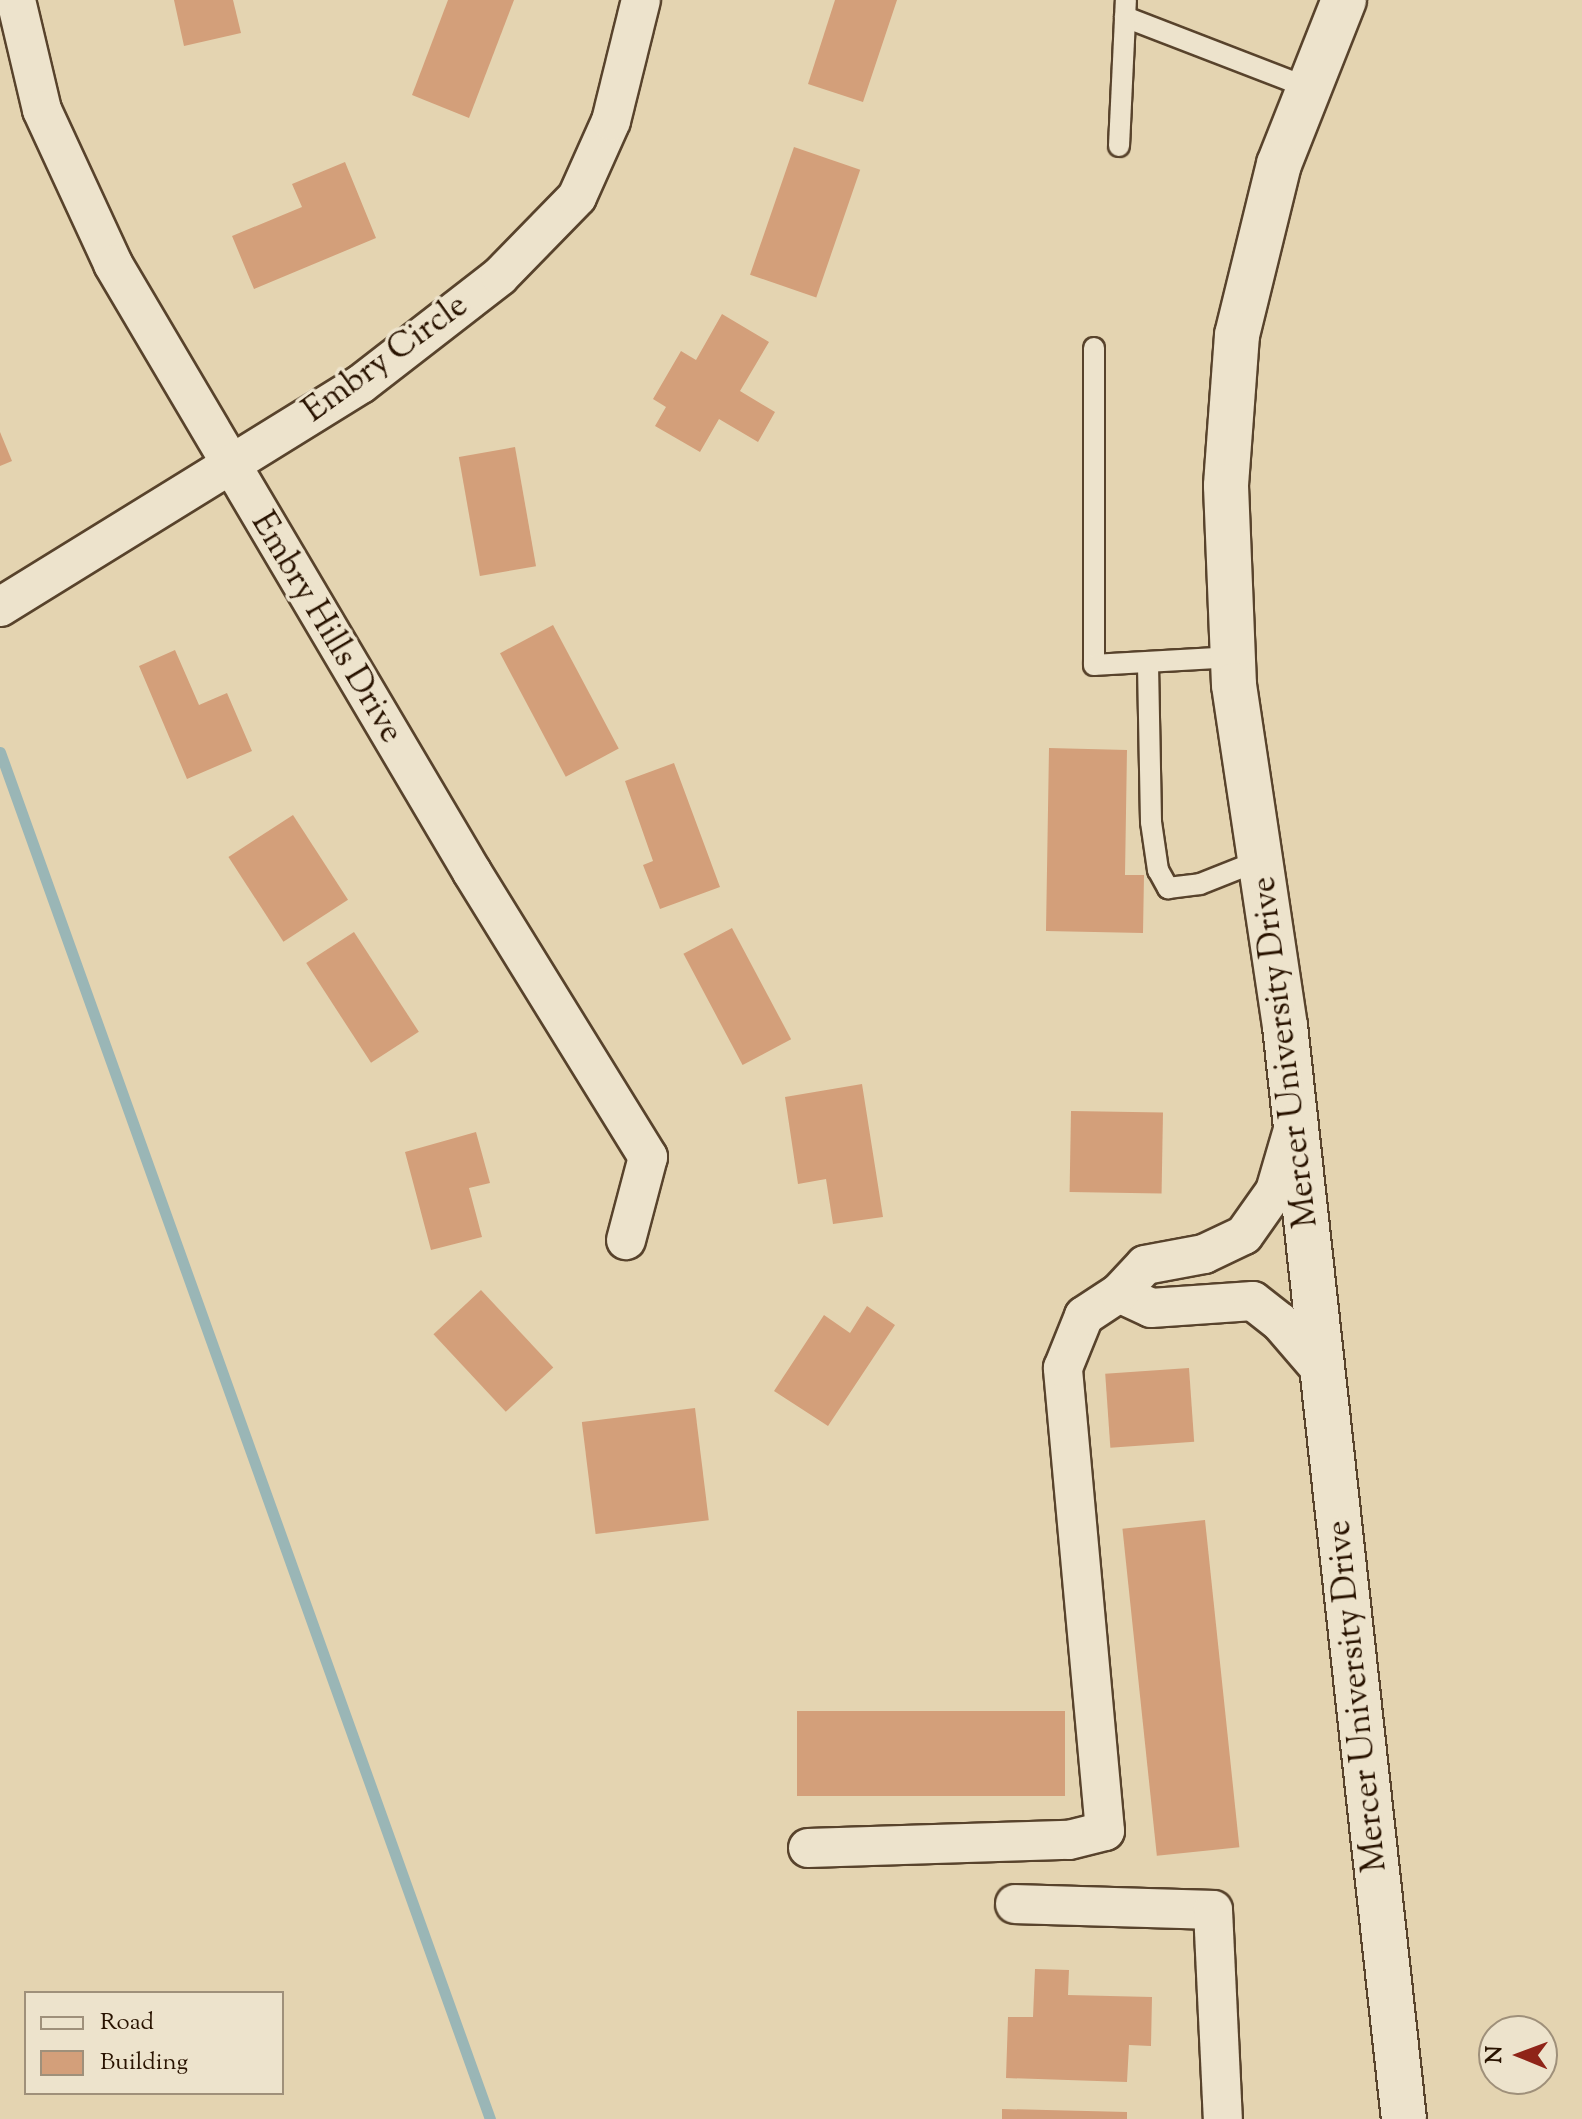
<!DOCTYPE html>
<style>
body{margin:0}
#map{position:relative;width:1582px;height:2119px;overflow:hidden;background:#e4d4b1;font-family:"Sorts Mill Goudy",serif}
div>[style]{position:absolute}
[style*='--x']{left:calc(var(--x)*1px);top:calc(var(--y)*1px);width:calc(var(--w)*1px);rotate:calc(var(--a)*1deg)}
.stream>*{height:11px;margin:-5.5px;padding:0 5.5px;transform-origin:5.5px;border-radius:5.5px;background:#9ab6b6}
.building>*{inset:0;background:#d39f7a;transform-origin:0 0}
.roads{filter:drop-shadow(2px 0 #58432c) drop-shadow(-2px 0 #58432c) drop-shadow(0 2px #58432c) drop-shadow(0 -2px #58432c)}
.lane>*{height:20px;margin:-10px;padding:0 10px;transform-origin:10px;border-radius:10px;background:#ede3cc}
.street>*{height:38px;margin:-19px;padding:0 19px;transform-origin:19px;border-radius:19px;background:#ede3cc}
.secondary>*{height:44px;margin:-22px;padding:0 22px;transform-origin:22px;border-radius:22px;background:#ede3cc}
span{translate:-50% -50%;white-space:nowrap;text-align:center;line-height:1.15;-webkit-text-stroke:7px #ede3cc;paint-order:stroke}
.street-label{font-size:34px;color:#291300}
.legend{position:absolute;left:24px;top:1991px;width:260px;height:104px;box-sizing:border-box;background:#ede3cc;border:2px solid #9f907a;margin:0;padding:10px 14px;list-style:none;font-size:24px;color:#291300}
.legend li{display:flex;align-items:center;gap:16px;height:40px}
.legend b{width:40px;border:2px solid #9f907a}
.north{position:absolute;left:1478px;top:2015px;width:80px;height:80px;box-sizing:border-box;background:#ede3cc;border:2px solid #9f907a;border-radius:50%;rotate:271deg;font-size:22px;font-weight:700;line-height:32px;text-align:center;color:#291300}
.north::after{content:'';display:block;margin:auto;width:28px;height:36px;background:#8f2418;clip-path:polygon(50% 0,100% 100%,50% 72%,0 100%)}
</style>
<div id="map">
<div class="stream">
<i style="--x:0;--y:752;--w:1452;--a:70.28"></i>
</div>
<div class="building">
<i style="clip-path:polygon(174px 0,233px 0,241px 33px,184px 46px)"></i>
<i style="clip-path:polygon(448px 0,514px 0,469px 118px,412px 95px)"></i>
<i style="clip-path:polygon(835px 0,897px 0,863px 102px,808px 84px)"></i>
<i style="left:794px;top:147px;width:70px;height:135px;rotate:19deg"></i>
<i style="clip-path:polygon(345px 162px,376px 238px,254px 289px,232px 236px,302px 207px,292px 184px)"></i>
<i style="clip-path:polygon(722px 314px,769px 342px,740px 391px,775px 412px,758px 442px,719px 419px,700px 452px,655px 426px,666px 407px,653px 399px,681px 351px,696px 360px)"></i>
<i style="clip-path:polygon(0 432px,12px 461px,0 466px)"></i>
<i style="left:515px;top:447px;width:121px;height:57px;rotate:80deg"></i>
<i style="left:553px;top:625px;width:140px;height:60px;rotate:62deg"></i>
<i style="clip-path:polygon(175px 650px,199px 705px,227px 693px,252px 751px,187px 779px,139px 666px)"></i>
<i style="clip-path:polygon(1049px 748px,1127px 750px,1125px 875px,1144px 875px,1143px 933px,1046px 931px)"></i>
<i style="clip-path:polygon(674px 763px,720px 887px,660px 909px,643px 865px,653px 861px,625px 781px)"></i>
<i style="left:293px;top:815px;width:101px;height:77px;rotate:57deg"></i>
<i style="left:732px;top:928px;width:126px;height:55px;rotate:62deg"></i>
<i style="left:354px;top:932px;width:119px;height:57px;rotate:57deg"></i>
<i style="clip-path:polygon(862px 1084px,883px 1217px,833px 1224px,826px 1179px,798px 1184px,785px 1097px)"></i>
<i style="left:1071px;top:1111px;width:92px;height:81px;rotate:1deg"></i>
<i style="clip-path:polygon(476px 1132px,490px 1183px,469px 1188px,482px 1237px,431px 1250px,405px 1152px)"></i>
<i style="left:481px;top:1290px;width:106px;height:65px;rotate:47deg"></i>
<i style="clip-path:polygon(867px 1306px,895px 1325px,828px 1426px,774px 1391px,824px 1315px,850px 1333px)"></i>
<i style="left:1189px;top:1368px;width:74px;height:84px;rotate:86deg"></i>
<i style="left:695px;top:1408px;width:113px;height:114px;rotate:83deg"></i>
<i style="left:1205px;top:1520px;width:329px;height:83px;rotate:84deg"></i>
<i style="left:797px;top:1711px;width:268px;height:85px"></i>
<i style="clip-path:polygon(1035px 1969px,1069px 1970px,1068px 1995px,1152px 1997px,1151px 2046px,1129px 2045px,1127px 2082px,1006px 2078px,1008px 2017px,1033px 2017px)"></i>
<i style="clip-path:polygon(1002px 2109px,1127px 2112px,1127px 2119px,1002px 2119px)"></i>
</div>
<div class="roads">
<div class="lane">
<i style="--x:1125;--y:17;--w:197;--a:21.1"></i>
<i style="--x:1119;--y:146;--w:146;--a:-87.3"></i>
<i style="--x:1094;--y:348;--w:317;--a:90"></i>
<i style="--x:1094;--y:665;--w:139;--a:-3.3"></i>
<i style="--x:1148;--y:665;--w:157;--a:88.9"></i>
<i style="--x:1151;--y:822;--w:49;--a:81.7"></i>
<i style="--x:1158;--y:870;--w:21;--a:61"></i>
<i style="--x:1168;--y:888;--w:32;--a:-7"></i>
<i style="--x:1200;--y:884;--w:68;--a:-21.6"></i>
</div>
<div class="street">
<i style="--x:16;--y:0;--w:113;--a:76.7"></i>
<i style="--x:42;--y:110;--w:170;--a:65.2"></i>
<i style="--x:113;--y:264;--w:706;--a:59.44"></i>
<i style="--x:472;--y:872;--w:335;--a:58.3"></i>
<i style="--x:648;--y:1157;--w:86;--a:104.8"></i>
<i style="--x:0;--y:607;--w:424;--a:-31.7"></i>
<i style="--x:361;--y:384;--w:176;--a:-37.8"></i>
<i style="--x:500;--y:276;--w:110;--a:-45.7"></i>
<i style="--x:577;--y:197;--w:83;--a:-65.9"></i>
<i style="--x:611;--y:121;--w:125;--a:-76.1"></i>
<i style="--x:1119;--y:1293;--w:35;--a:25"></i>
<i style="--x:1151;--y:1308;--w:102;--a:-3.9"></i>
<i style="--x:1253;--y:1301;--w:34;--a:38"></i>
<i style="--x:1280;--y:1322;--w:66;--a:49.3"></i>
<i style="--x:808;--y:1848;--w:261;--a:-1.8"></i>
<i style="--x:1069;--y:1840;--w:37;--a:-14"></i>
<i style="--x:1105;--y:1831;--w:465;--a:-95.2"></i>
<i style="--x:1063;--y:1368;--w:56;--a:-68"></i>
<i style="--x:1084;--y:1316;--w:42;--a:-33.3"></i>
<i style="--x:1119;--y:1293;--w:38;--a:-47"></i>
<i style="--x:1145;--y:1265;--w:60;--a:-10.6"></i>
<i style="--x:1204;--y:1254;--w:44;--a:-25.4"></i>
<i style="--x:1244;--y:1235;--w:54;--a:-54.8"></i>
<i style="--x:1275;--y:1191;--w:68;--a:-73.7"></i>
<i style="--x:1015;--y:1904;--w:198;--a:1.7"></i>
<i style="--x:1213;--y:1910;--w:209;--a:87.3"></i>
</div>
<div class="secondary">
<i style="--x:1344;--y:0;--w:176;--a:111.6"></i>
<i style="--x:1279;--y:164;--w:176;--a:103.8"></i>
<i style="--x:1237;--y:335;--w:151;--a:94.2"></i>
<i style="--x:1226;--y:486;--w:199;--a:87.7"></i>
<i style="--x:1234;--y:685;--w:345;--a:81.5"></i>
<i style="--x:1285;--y:1026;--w:1099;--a:83.79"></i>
</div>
</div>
<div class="street-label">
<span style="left:386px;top:359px;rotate:-36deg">Embry Circle</span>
<span style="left:326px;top:628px;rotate:59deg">Embry Hills Drive</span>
<span style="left:1286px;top:1052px;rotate:-97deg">Mercer University Drive</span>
<span style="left:1358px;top:1696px;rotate:-96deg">Mercer University Drive</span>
</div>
<ul class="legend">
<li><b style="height:10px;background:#ede3cc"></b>Road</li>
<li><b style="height:22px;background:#d39f7a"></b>Building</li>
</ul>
<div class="north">N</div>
</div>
